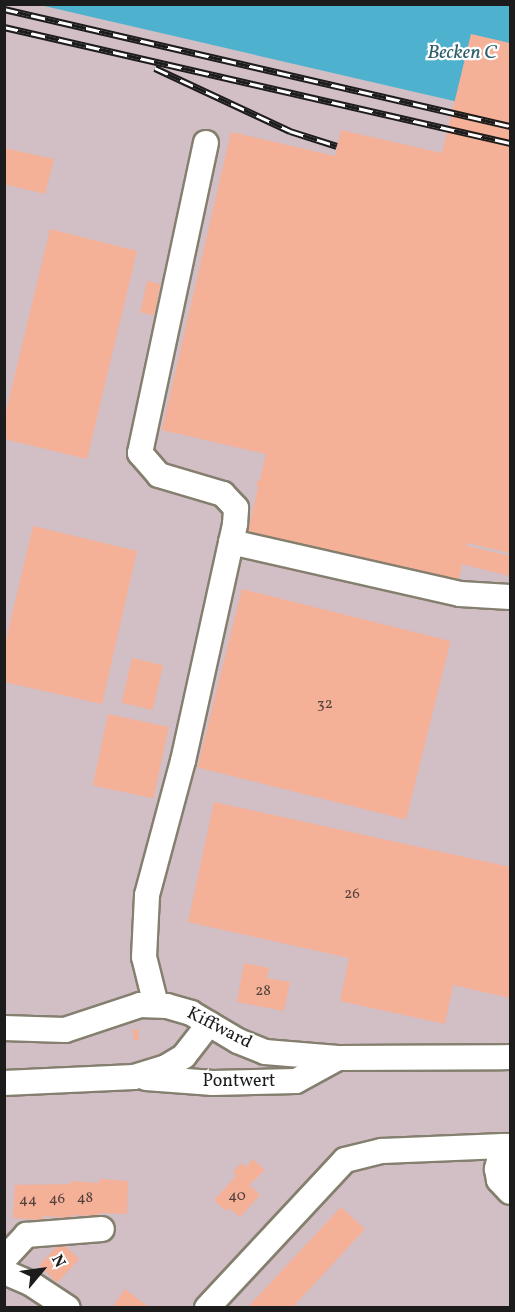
<!DOCTYPE html>
<style>
body{margin:0}
#map{position:relative;width:515px;height:1312px;overflow:hidden;background:#ebe2c1;font-family:Vollkorn,serif}
div>[style]{position:absolute}
[style*='--x']{left:calc(var(--x)*1px);top:calc(var(--y)*1px);width:calc(var(--w)*1px);rotate:calc(var(--a)*1deg)}
.industrial>*{inset:0;background:#d2bec5}
.water>*{inset:0;background:#4eb1cd}
.building>*{inset:0;background:#f5b098;transform-origin:0 0}
.roads{filter:drop-shadow(2px 0 #847f6e) drop-shadow(-2px 0 #847f6e) drop-shadow(0 2px #847f6e) drop-shadow(0 -2px #847f6e)}
.minor>*{height:24px;margin:-12px;padding:0 12px;transform-origin:12px;border-radius:12px;background:#fff}
.rail>*{height:7px;margin-top:-3.5px;transform-origin:0;background:repeating-linear-gradient(90deg,#fff 0 14px,#1c1c1c 0 28px);box-sizing:border-box;border-block:2px solid #1c1c1c}
span{translate:-50% -50%;white-space:nowrap;text-align:center;line-height:1.15;-webkit-text-stroke:4.5px #fff;paint-order:stroke}
.number-label{font-size:15px;color:#52413b}
.number-label span{-webkit-text-stroke-width:0}
.street-label{font-size:18px;color:#1c1c1c}
.water-label{font-size:20px;color:#325f6c;font-style:italic}
.frame{position:absolute;inset:0;border:6px solid #1c1c1c;pointer-events:none}
.north{position:absolute;left:12px;top:1240px;width:60px;height:60px;-webkit-text-stroke:4px #fff;paint-order:stroke;rotate:61deg;font-size:16px;font-weight:700;line-height:24px;text-align:center;color:#1c1c1c}
.north::after{content:'';display:block;margin:auto;width:21px;height:27px;background:#1c1c1c;clip-path:polygon(50% 0,100% 100%,50% 72%,0 100%)}
</style>
<div id="map">
<div class="industrial">
<i style="clip-path:polygon(40px 4px,510px 114px,510px 1307px,5px 1308px,4px 5px)"></i>
</div>
<div class="water">
<i style="clip-path:polygon(40px 5px,510px 5px,510px 114px)"></i>
</div>
<div class="building">
<i style="clip-path:polygon(471px 34px,510px 43px,510px 553px,467px 543px,467px 546px,510px 556px,510px 576px,462px 564px,458px 584px,247px 536px,258px 487px,256px 482px,260px 480px,266px 454px,162px 430px,231px 132px,335px 156px,341px 130px,442px 153px)"></i>
<i style="clip-path:polygon(4px 148px,54px 159px,45px 194px,4px 184px)"></i>
<i style="clip-path:polygon(50px 229px,137px 251px,87px 459px,4px 439px,4px 420px)"></i>
<i style="left:147px;top:281px;width:14px;height:32px;rotate:12deg"></i>
<i style="clip-path:polygon(33px 526px,137px 551px,102px 704px,4px 682px,4px 649px)"></i>
<i style="left:242px;top:589px;width:215px;height:184px;rotate:14deg"></i>
<i style="left:132px;top:658px;width:32px;height:46px;rotate:13deg"></i>
<i style="left:108px;top:714px;width:62px;height:73px;rotate:12deg"></i>
<i style="clip-path:polygon(214px 802px,510px 867px,510px 998px,453px 985px,445px 1024px,340px 1001px,349px 958px,188px 922px)"></i>
<i style="clip-path:polygon(244px 963px,269px 968px,267px 978px,290px 982px,284px 1011px,237px 1002px)"></i>
<i style="clip-path:polygon(138px 1029px,139px 1040px,134px 1040px,132px 1030px)"></i>
<i style="clip-path:polygon(253px 1159px,265px 1170px,249px 1185px,260px 1195px,240px 1217px,229px 1208px,226px 1211px,214px 1200px,237px 1175px,233px 1172px,241px 1163px,246px 1167px)"></i>
<i style="clip-path:polygon(99px 1179px,128px 1181px,127px 1214px,99px 1213px,99px 1216px,71px 1215px,71px 1218px,43px 1216px,42px 1220px,13px 1218px,15px 1185px,71px 1184px,71px 1181px,99px 1183px)"></i>
<i style="clip-path:polygon(341px 1207px,365px 1229px,292px 1308px,247px 1308px)"></i>
<i style="left:61px;top:1242px;width:25px;height:32px;rotate:43deg"></i>
<i style="clip-path:polygon(125px 1289px,150px 1308px,113px 1306px)"></i>
</div>
<div class="roads">
<div class="minor">
<i style="--x:231;--y:542;--w:235;--a:12.8"></i>
<i style="--x:460;--y:594;--w:50;--a:3.4"></i>
<i style="--x:156;--y:1005;--w:49;--a:-104"></i>
<i style="--x:144;--y:957;--w:62;--a:-87.2"></i>
<i style="--x:147;--y:895;--w:139;--a:-75"></i>
<i style="--x:183;--y:761;--w:243;--a:-77.6"></i>
<i style="--x:235;--y:524;--w:16;--a:-86"></i>
<i style="--x:236;--y:508;--w:19;--a:-133"></i>
<i style="--x:223;--y:494;--w:67;--a:-163.5"></i>
<i style="--x:159;--y:475;--w:29;--a:-131"></i>
<i style="--x:140;--y:453;--w:317;--a:-78"></i>
<i style="--x:4;--y:1028;--w:61;--a:1.9"></i>
<i style="--x:65;--y:1030;--w:79;--a:-18.4"></i>
<i style="--x:140;--y:1005;--w:27;--a:2"></i>
<i style="--x:167;--y:1006;--w:25;--a:16"></i>
<i style="--x:191;--y:1013;--w:55;--a:30.8"></i>
<i style="--x:238;--y:1041;--w:29;--a:22"></i>
<i style="--x:265;--y:1052;--w:73;--a:4.7"></i>
<i style="--x:338;--y:1058;--w:172;--a:-0.3"></i>
<i style="--x:146;--y:1078;--w:67;--a:4.3"></i>
<i style="--x:213;--y:1083;--w:83;--a:-1.4"></i>
<i style="--x:296;--y:1081;--w:48;--a:-28.7"></i>
<i style="--x:4;--y:1083;--w:130;--a:-2.6"></i>
<i style="--x:134;--y:1077;--w:34;--a:-17"></i>
<i style="--x:166;--y:1067;--w:21;--a:-31"></i>
<i style="--x:184;--y:1056;--w:41;--a:-52"></i>
<i style="--x:510;--y:1146;--w:7;--a:180"></i>
<i style="--x:503;--y:1146;--w:24;--a:105"></i>
<i style="--x:497;--y:1169;--w:11;--a:80"></i>
<i style="--x:499;--y:1180;--w:16;--a:47"></i>
<i style="--x:4;--y:1259;--w:33;--a:-47"></i>
<i style="--x:26;--y:1235;--w:76;--a:-4.5"></i>
<i style="--x:4;--y:1272;--w:28;--a:23"></i>
<i style="--x:30;--y:1283;--w:45;--a:33.3"></i>
<i style="--x:207;--y:1308;--w:202;--a:-47"></i>
<i style="--x:345;--y:1160;--w:38;--a:-14"></i>
<i style="--x:382;--y:1151;--w:121;--a:-2.4"></i>
</div>
</div>
<div class="rail">
<i style="--x:4;--y:9;--w:519;--a:13.02"></i>
<i style="--x:4;--y:27;--w:519;--a:12.91"></i>
<i style="--x:155;--y:68;--w:149;--a:25"></i>
<i style="--x:290;--y:131;--w:49;--a:17.7"></i>
</div>
<div class="number-label">
<span style="left:325px;top:705px">32</span>
<span style="left:352px;top:895px">26</span>
<span style="left:263px;top:992px">28</span>
<span style="left:237px;top:1197px">40</span>
<span style="left:85px;top:1199px">48</span>
<span style="left:57px;top:1200px">46</span>
<span style="left:28px;top:1201px">44</span>
</div>
<div class="street-label">
<span style="left:219px;top:1029px;rotate:27deg">Kiffward</span>
<span style="left:239px;top:1082px">Pontwert</span>
</div>
<div class="water-label">
<span style="left:462px;top:53px">Becken C</span>
</div>
<div class="frame"></div>
<div class="north">N</div>
</div>
